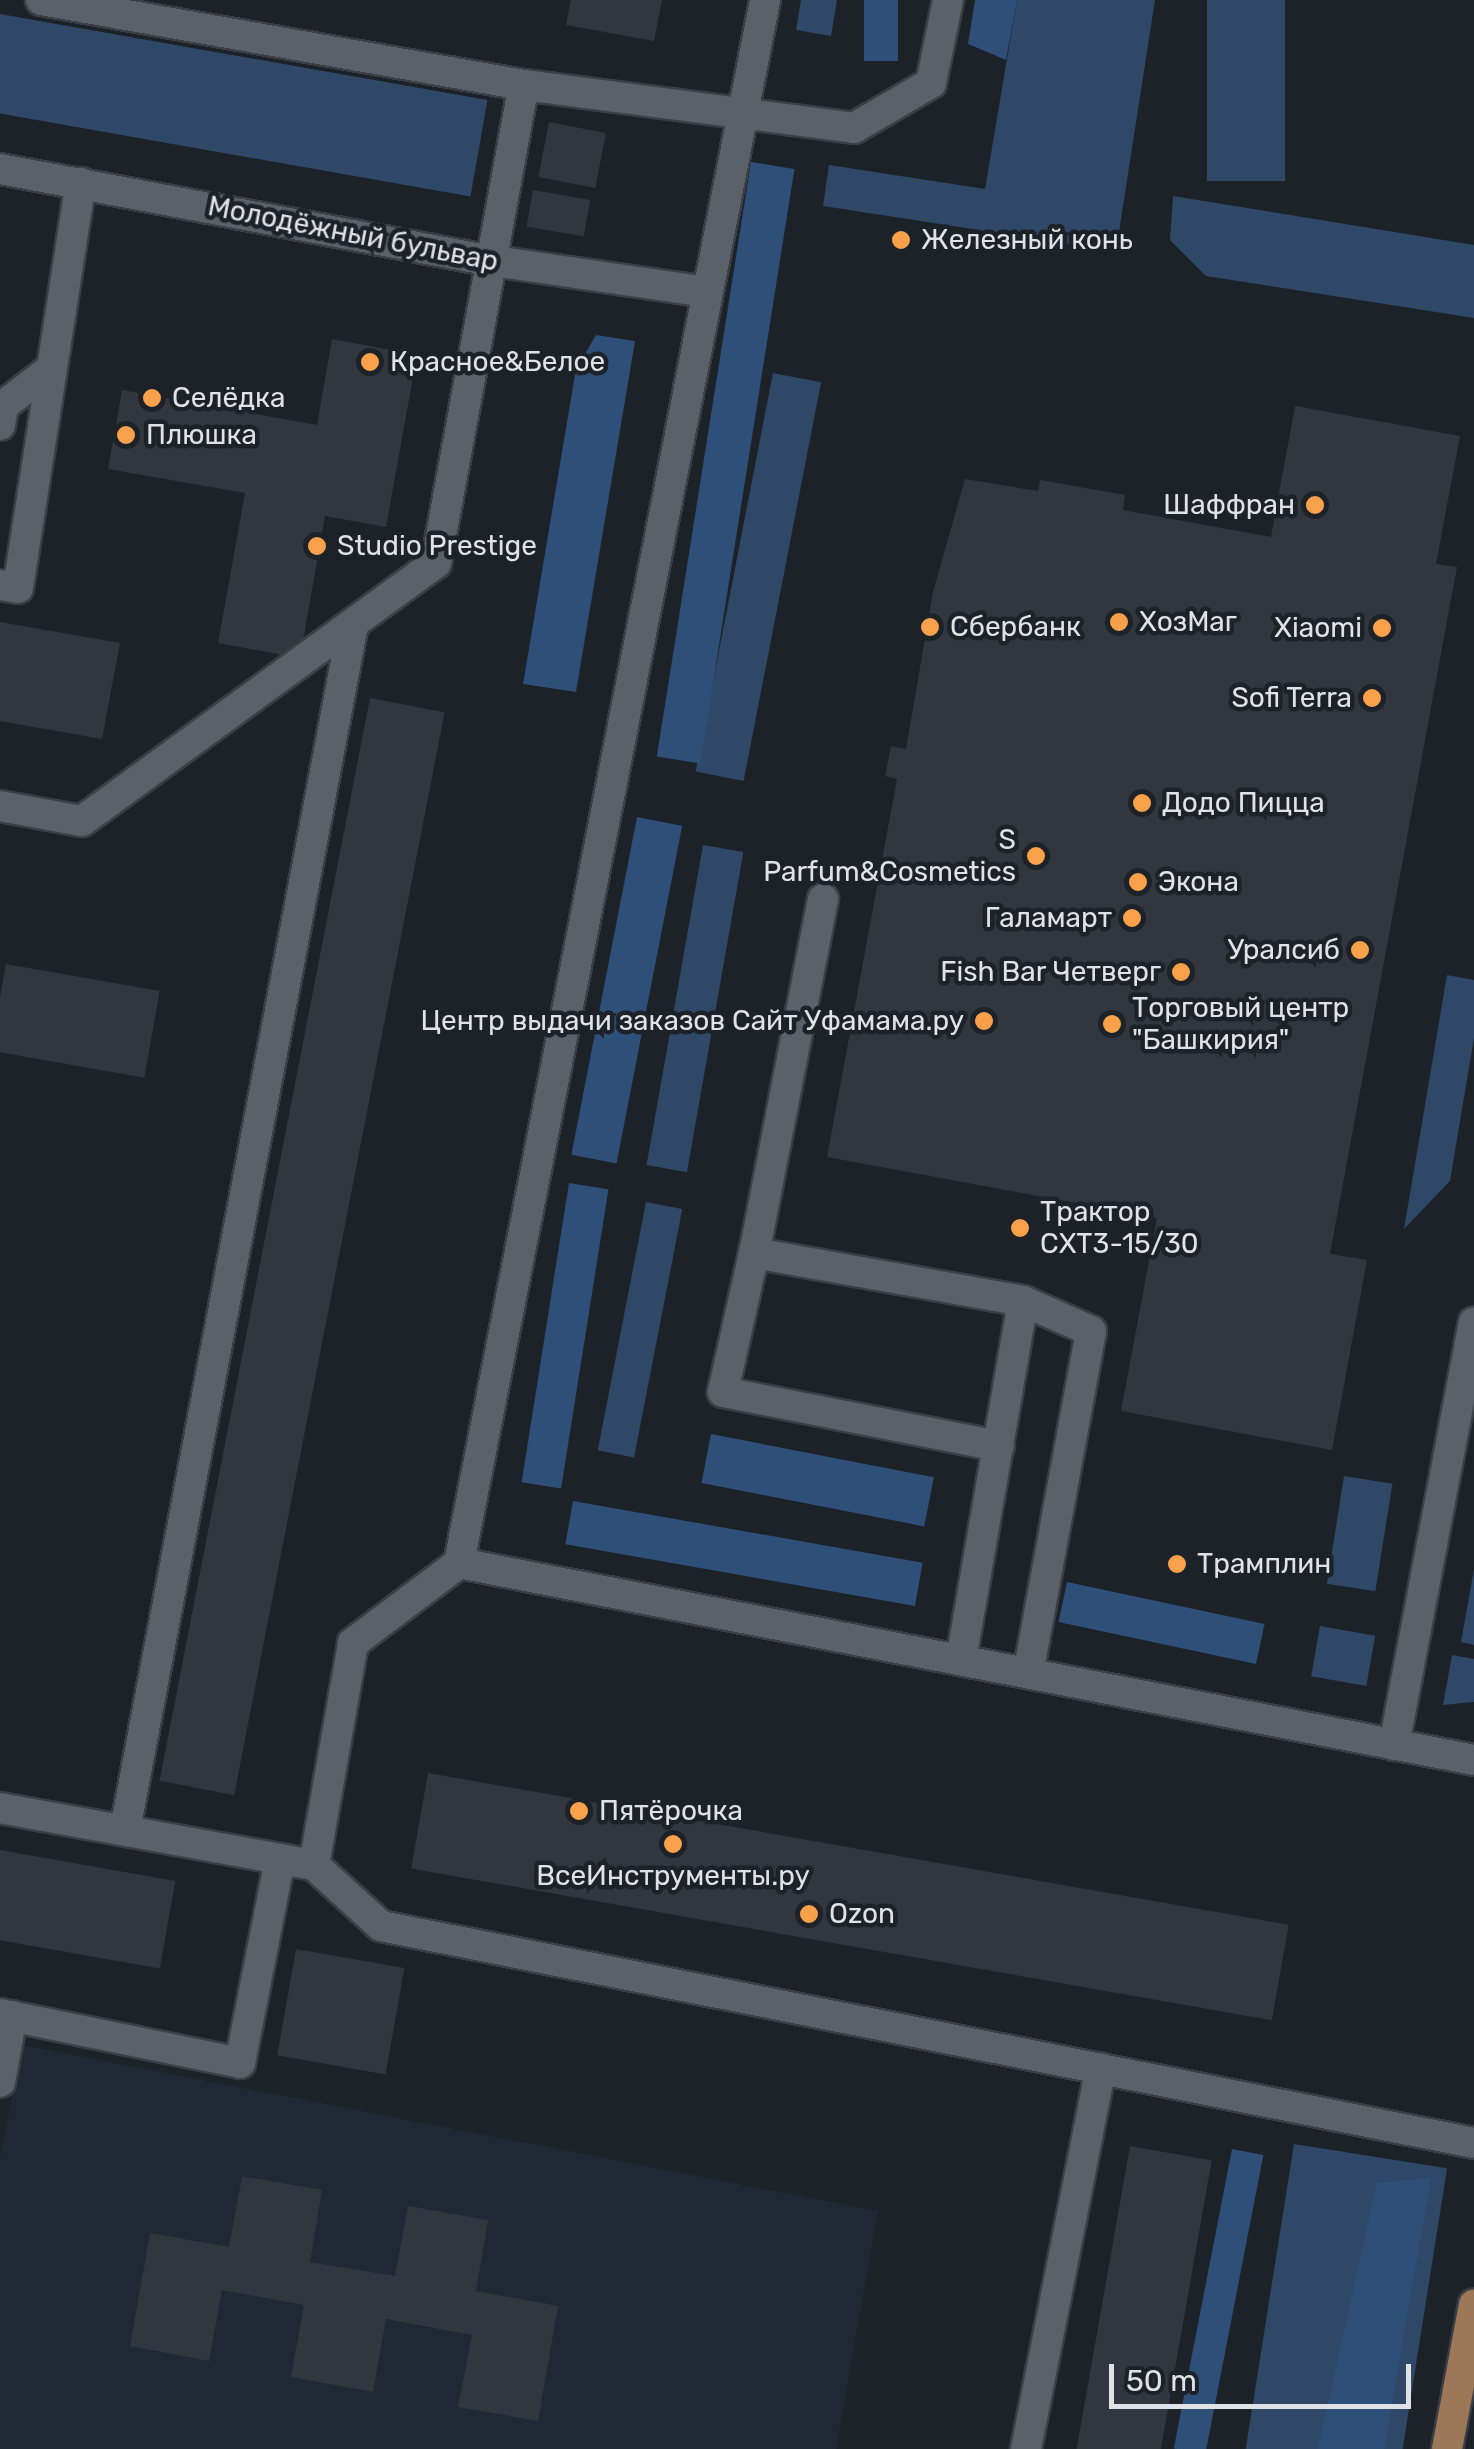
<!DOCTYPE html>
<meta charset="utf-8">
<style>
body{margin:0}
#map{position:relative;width:1474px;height:2449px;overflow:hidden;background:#1c2228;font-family:Rubik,sans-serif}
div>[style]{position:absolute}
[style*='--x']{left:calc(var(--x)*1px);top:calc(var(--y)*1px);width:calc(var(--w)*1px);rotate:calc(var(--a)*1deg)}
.built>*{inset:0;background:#1f2834}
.green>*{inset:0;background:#2f4867;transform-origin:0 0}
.forest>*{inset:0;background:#2e4f78;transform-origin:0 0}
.building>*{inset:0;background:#32373f;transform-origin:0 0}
.roads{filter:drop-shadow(2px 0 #3b3f45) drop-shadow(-2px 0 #3b3f45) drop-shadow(0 2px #3b3f45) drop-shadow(0 -2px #3b3f45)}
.minor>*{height:30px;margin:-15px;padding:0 15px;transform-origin:15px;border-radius:15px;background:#5b6169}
.major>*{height:30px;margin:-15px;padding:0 15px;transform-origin:15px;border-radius:15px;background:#9c7858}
.dots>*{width:28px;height:28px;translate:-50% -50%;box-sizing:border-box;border:5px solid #1c2228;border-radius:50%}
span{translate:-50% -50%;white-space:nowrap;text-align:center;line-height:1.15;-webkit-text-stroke:9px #1c2228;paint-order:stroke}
.street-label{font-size:28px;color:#dfe3e8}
.poi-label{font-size:28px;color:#dfe3e8}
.left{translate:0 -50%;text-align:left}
.right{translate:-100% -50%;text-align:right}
.scale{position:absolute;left:1109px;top:2364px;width:302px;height:45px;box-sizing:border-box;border:5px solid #dfe3e8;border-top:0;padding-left:12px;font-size:30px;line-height:35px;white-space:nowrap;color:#dfe3e8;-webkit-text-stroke:8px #1c2228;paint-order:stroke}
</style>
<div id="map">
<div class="built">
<i style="clip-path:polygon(22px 2045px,878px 2211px,836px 2449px,0 2449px,0 2157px)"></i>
</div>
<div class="green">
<i style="clip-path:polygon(801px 0,837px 0,831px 36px,796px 30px)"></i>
<i style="clip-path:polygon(1017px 0,1155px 0,1116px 251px,823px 206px,829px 165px,985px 189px)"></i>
<i style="left:1207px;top:0;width:78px;height:181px"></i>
<i style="left:0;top:14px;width:495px;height:98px;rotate:10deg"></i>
<i style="clip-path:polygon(1173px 196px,1474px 245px,1474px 318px,1206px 276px,1170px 240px)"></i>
<i style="left:773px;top:373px;width:49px;height:406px;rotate:11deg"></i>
<i style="left:703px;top:845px;width:41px;height:325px;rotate:10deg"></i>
<i style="clip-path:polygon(1447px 975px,1474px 980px,1474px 1038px,1450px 1181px,1404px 1229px)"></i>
<i style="left:646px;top:1202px;width:37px;height:253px;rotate:11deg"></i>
<i style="left:1344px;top:1476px;width:49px;height:109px;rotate:9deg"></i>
<i style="clip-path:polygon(1474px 1569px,1474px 1645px,1461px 1642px)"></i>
<i style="left:1320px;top:1626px;width:56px;height:51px;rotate:10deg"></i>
<i style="clip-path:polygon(1452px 1655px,1474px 1659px,1474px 1702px,1443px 1705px)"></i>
<i style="left:1294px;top:2144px;width:155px;height:310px;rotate:9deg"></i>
</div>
<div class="forest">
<i style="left:864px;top:0;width:34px;height:61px"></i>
<i style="clip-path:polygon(975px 0,1017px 0,1006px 60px,968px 44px)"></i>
<i style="left:751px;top:162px;width:44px;height:602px;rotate:9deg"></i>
<i style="clip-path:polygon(596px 335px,635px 341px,576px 692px,523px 684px,576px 369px)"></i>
<i style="left:637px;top:817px;width:46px;height:344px;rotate:11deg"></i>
<i style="left:569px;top:1183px;width:40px;height:303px;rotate:9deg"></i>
<i style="left:711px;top:1434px;width:227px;height:50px;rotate:11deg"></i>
<i style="left:573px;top:1501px;width:355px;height:44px;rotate:10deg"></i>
<i style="left:1067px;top:1582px;width:202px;height:41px;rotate:12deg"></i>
<i style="left:1232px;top:2149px;width:32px;height:305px;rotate:11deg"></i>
<i style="clip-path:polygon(1431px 2178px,1384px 2449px,1318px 2449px,1377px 2183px)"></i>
</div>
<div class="building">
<i style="clip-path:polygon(571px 0,662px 0,654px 41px,566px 25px)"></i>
<i style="left:549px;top:122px;width:58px;height:56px;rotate:11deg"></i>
<i style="left:533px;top:190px;width:58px;height:37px;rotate:10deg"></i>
<i style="clip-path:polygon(332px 339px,417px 355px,386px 527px,325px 516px,300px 658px,218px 643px,245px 493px,108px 469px,122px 390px,317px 425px)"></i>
<i style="clip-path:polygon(1295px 406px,1460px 436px,1436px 564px,1457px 567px,1330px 1254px,1367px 1260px,1332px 1450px,1121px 1411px,1157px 1218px,827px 1157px,897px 779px,885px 776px,891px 746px,906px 749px,933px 592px,965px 479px,1038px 491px,1040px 480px,1125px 495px,1123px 510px,1271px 537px)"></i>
<i style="clip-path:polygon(0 622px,120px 643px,102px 739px,0 721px)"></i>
<i style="left:370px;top:698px;width:76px;height:1103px;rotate:11deg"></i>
<i style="left:6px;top:964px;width:156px;height:88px;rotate:10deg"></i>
<i style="left:428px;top:1773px;width:874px;height:97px;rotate:10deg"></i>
<i style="left:0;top:1850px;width:178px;height:89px;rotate:10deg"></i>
<i style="left:296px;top:1949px;width:110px;height:108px;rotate:10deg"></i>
<i style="left:1130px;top:2146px;width:83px;height:308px;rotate:10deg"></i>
<i style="clip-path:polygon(242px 2176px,322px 2190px,310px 2262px,395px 2276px,408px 2206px,488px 2220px,476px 2291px,558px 2306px,538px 2421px,458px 2407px,472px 2335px,386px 2319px,373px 2392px,291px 2377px,304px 2305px,222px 2290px,209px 2361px,130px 2346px,150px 2233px,229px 2247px)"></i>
</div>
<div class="roads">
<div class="minor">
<i style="--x:41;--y:0;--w:490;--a:10"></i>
<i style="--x:524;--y:85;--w:333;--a:7.4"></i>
<i style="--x:854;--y:128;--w:89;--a:-30.3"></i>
<i style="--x:931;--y:83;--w:85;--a:-78.4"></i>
<i style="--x:0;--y:169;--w:495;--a:10.6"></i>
<i style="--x:487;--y:260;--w:222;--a:8.3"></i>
<i style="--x:0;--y:425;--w:19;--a:-81"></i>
<i style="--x:3;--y:406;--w:62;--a:-37.8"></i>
<i style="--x:0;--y:585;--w:18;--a:9"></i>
<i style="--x:18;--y:588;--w:410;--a:-81.2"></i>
<i style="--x:0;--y:806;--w:83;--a:10.4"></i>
<i style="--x:82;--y:821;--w:438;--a:-36.1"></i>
<i style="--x:436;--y:563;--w:486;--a:-79.6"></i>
<i style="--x:823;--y:899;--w:361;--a:101"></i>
<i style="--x:754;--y:1253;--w:273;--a:10.1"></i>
<i style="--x:1023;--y:1301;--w:74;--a:23.8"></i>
<i style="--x:1091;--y:1331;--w:348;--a:100.4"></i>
<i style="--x:754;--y:1253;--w:142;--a:102.6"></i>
<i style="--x:723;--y:1392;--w:281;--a:11.1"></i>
<i style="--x:459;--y:1563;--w:1034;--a:10.98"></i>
<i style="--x:961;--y:1660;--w:364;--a:-80.2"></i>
<i style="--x:1394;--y:1745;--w:430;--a:-79.3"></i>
<i style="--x:0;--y:1808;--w:319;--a:10.3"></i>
<i style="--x:314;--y:1865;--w:225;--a:-80"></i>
<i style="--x:353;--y:1643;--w:133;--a:-37"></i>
<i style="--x:459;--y:1563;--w:1593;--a:-78.92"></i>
<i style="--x:125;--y:1830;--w:1226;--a:-79.29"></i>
<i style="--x:314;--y:1865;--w:91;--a:42.3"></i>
<i style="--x:381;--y:1926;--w:1114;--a:11.23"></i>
<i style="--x:0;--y:2014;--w:245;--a:11.5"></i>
<i style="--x:240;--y:2063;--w:208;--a:-78.9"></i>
<i style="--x:0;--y:2082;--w:67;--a:-79.7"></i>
<i style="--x:1026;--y:2449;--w:388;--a:-78.9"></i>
</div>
<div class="major">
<i style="--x:1447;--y:2449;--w:147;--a:-79.4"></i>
</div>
</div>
<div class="dots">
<i style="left:901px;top:240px;background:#f8a14a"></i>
<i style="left:370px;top:362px;background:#f8a14a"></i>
<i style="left:152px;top:398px;background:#f8a14a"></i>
<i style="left:126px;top:435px;background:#f8a14a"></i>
<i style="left:1315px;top:505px;background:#f8a14a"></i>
<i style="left:317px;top:546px;background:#f8a14a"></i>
<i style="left:1119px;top:622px;background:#f8a14a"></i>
<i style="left:930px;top:627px;background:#f8a14a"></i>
<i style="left:1382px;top:628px;background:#f8a14a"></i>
<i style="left:1372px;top:698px;background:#f8a14a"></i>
<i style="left:1142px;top:803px;background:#f8a14a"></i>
<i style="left:1036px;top:856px;background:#f8a14a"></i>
<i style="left:1138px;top:882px;background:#f8a14a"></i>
<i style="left:1132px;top:918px;background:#f8a14a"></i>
<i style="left:1360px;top:950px;background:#f8a14a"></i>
<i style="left:1181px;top:972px;background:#f8a14a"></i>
<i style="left:984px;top:1021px;background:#f8a14a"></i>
<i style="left:1112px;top:1024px;background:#f8a14a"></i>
<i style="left:1020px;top:1228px;background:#f8a14a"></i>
<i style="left:1177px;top:1564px;background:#f8a14a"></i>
<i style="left:579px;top:1811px;background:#f8a14a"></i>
<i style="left:673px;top:1844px;background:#f8a14a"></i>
<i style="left:809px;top:1914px;background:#f8a14a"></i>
</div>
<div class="street-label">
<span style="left:353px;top:234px;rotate:11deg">Молодёжный бульвар</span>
</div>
<div class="poi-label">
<span class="left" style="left:921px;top:240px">Железный конь</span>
<span class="left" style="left:390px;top:362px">Красное&amp;Белое</span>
<span class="left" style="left:172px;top:398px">Селёдка</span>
<span class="left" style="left:146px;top:435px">Плюшка</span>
<span class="right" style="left:1295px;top:505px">Шаффран</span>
<span class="left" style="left:337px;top:546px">Studio Prestige</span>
<span class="left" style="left:1139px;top:622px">ХозМаг</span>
<span class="left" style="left:950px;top:627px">Сбербанк</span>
<span class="right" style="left:1362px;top:628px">Xiaomi</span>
<span class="right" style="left:1352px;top:698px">Sofi Terra</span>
<span class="left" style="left:1162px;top:803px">Додо Пицца</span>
<span class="right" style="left:1016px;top:856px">S<br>Parfum&amp;Cosmetics</span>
<span class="left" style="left:1158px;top:882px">Экона</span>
<span class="right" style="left:1112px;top:918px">Галамарт</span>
<span class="right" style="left:1340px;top:950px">Уралсиб</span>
<span class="right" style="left:1161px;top:972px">Fish Bar Четверг</span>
<span class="left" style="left:1132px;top:1024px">Торговый центр<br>"Башкирия"</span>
<span class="right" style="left:964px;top:1021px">Центр выдачи заказов Сайт Уфамама.ру</span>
<span class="left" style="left:1040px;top:1228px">Трактор<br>СХТ3-15/30</span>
<span class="left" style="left:1197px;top:1564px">Трамплин</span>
<span class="left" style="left:599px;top:1811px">Пятёрочка</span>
<span style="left:673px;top:1876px">ВсеИнструменты.ру</span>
<span class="left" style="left:829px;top:1914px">Ozon</span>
</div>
<div class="scale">50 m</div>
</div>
